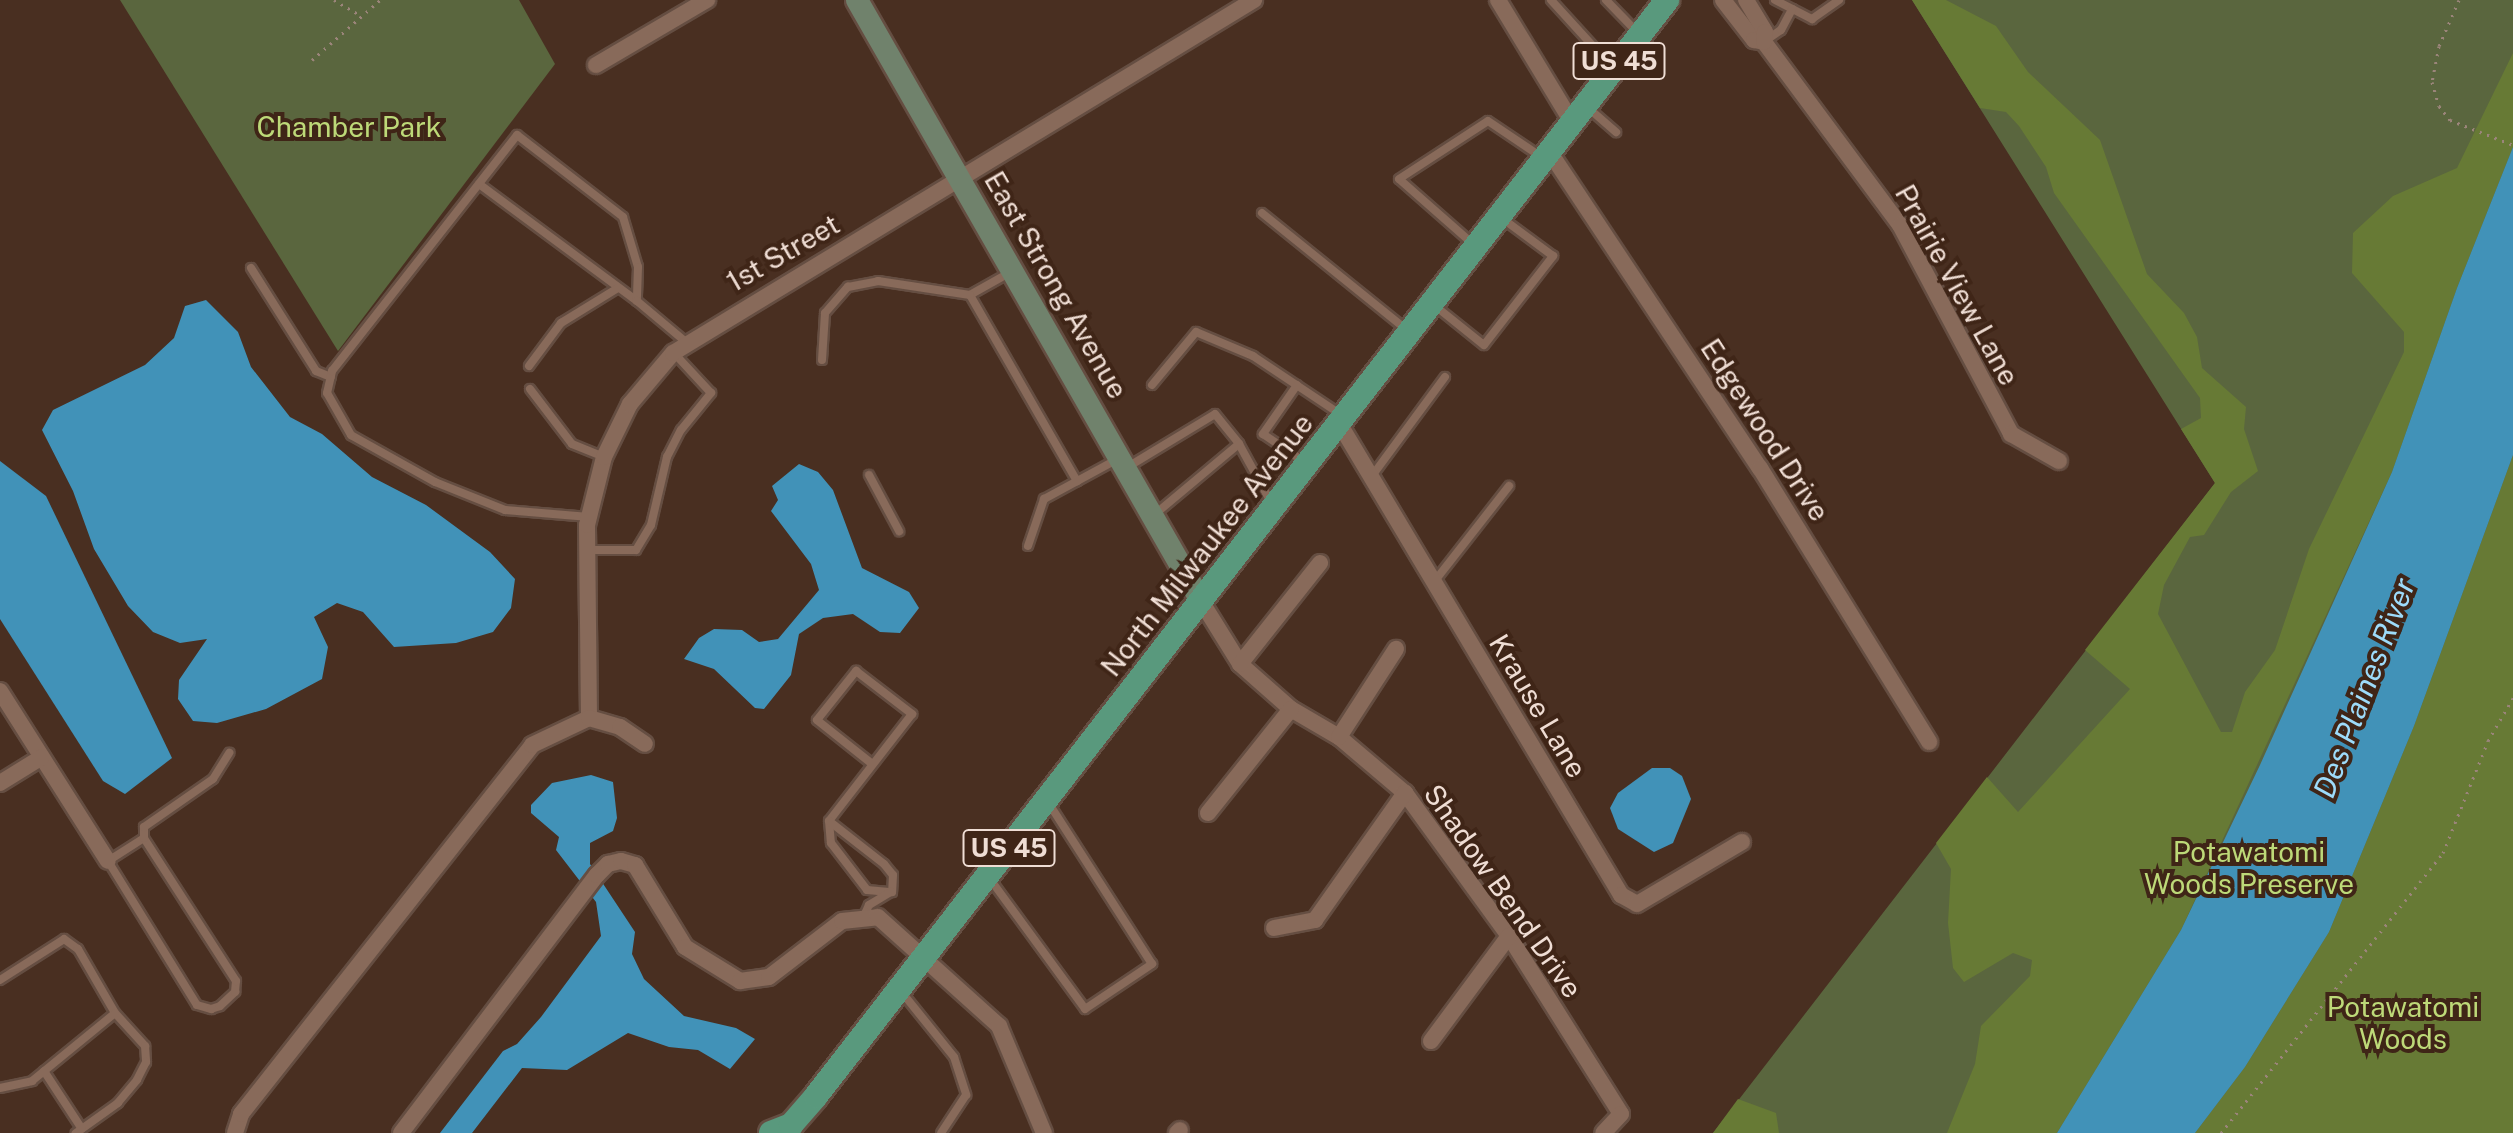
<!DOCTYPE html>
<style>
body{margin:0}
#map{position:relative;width:2513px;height:1133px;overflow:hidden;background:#492f21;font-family:"Public Sans",sans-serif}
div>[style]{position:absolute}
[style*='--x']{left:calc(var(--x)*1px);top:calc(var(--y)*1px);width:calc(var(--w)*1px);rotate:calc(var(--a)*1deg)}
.green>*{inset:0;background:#5a663e}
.forest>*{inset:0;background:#677a35}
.water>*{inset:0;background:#4192b8}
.path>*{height:3px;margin-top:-1.5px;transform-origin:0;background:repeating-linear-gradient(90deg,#9b857a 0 2px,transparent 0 8px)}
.roads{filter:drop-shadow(2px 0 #654e42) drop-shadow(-2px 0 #654e42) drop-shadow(0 2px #654e42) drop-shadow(0 -2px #654e42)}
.lane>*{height:8px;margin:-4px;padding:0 4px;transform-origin:4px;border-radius:4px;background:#886a5a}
.street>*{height:16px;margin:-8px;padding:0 8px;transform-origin:8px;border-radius:8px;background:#886a5a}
.secondary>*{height:22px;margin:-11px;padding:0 11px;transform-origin:11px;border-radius:11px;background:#70826c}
.primary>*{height:24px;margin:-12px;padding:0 12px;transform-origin:12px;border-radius:12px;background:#59997d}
span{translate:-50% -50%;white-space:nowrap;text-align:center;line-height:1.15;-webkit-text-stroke:8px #3f2517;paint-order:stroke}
.shield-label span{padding:2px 6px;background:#3f2517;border:2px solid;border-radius:6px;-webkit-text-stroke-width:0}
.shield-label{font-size:26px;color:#efddd4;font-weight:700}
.park-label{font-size:28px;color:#bdd978}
.street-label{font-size:28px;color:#efddd4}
.water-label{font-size:30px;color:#9ddbfa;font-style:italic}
</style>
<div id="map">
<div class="green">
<i style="clip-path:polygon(120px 0,519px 0,555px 64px,338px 351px)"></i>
<i style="clip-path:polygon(1912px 0,2513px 0,2513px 1133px,1713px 1133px,2215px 483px)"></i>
</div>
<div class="forest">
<i style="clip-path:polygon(1912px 0,1946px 0,1996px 26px,2028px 72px,2100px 140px,2147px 274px,2184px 313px,2197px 337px,2202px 368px,2246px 407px,2244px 429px,2258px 471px,2231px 492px,2204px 535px,2190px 537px,2164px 585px,2158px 614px,2221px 732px,2232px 732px,2245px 692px,2275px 650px,2309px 549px,2404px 352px,2404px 332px,2352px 273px,2353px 233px,2393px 196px,2457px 168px,2513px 53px,2513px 147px,2457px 288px,2392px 472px,2181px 930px,2057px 1133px,1947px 1133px,1975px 1064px,1981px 1026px,2030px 976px,2032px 960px,2013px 953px,1964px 982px,1953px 968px,1948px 923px,1951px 869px,1936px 843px,1987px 777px,2018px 812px,2130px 689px,2085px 650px,2215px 483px,2181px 429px,2201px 418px,2200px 398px,2054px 193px,2046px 167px,2019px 126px,2006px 112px,1980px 108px)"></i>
<i style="clip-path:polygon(2513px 455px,2513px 1133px,2195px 1133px,2245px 1067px,2329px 932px,2414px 726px)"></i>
<i style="clip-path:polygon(1738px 1099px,1776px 1113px,1779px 1133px,1713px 1133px)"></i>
</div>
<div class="water">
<i style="clip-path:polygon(2513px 147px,2513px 455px,2414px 726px,2329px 932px,2245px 1067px,2195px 1133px,2057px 1133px,2181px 930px,2260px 765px,2392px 472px,2457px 288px)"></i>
<i style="clip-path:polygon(206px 300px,238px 332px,251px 367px,290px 417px,322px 434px,372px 477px,426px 505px,490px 552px,515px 579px,511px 608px,493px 632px,456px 643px,394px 647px,363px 612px,337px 603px,314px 617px,328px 647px,322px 679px,266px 709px,217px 723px,193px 721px,178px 699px,179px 680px,207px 639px,180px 643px,153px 632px,128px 606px,94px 549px,73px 491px,42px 430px,53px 410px,145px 365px,174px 338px,185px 306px)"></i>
<i style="clip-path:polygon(0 461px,46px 496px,172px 758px,125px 794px,103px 781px,0 619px)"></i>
<i style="clip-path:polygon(799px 464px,818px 472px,833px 490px,862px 568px,909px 592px,919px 608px,900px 633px,880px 632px,853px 614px,823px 618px,799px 634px,791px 675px,764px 709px,755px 708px,714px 669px,684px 659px,699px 638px,714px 629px,742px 630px,759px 642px,778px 639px,819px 590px,811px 564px,771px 511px,778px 500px,772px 486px)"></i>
<i style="clip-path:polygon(1652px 768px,1670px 768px,1682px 776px,1691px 799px,1673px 843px,1654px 852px,1618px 829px,1610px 808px,1618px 793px)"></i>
<i style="clip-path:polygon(591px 775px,613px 782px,617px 818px,613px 831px,590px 843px,590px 864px,635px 932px,632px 954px,644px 979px,684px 1016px,736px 1028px,755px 1039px,730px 1069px,698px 1050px,669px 1047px,628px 1033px,567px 1070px,522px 1068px,472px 1133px,440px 1133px,503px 1051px,517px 1044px,541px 1017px,601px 936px,596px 902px,556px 850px,559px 837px,531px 813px,531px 805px,552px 783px)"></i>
</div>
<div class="path">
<i style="--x:334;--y:0;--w:30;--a:30"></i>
<i style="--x:2459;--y:0;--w:50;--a:113.5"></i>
<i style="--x:2439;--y:46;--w:37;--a:101"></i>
<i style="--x:2432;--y:82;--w:25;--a:74"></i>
<i style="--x:2439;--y:106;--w:18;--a:52"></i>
<i style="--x:2450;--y:120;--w:68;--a:21.6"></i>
<i style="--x:312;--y:60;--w:91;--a:-41.4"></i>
<i style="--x:2221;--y:1133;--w:357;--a:-51.6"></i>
<i style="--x:2443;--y:853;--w:121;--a:-68.1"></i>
<i style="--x:2488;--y:741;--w:50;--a:-59.8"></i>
</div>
<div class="roads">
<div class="lane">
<i style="--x:1551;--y:0;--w:91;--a:47.7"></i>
<i style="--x:1606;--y:0;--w:47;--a:45.9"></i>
<i style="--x:1775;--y:0;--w:42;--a:27.2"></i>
<i style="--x:1812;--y:19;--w:33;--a:-35"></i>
<i style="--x:1765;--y:41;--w:19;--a:-35"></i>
<i style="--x:1781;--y:30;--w:24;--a:-62"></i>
<i style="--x:1586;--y:106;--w:40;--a:41"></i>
<i style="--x:479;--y:184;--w:197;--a:36.5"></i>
<i style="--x:1262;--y:213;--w:188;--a:38.9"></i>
<i style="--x:1473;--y:244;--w:98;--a:-138.7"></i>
<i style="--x:1399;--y:179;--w:106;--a:-33.1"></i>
<i style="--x:1488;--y:121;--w:66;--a:33.9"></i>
<i style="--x:251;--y:268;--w:122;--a:57.7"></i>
<i style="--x:316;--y:371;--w:16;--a:22"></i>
<i style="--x:1009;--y:273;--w:45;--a:150.6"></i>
<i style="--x:970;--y:295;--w:215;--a:60.1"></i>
<i style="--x:1434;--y:305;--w:64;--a:38.7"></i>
<i style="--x:1484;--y:345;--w:113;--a:-52.2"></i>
<i style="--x:1553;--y:256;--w:62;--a:-143.5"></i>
<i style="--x:822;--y:360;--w:47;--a:-86.3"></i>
<i style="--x:825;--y:313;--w:35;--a:-49"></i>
<i style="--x:848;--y:287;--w:31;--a:-11"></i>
<i style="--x:878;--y:281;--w:93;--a:8.7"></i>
<i style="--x:529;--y:366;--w:54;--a:-53.3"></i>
<i style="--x:561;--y:323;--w:67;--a:-31.6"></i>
<i style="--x:1152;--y:385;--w:69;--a:-50.3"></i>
<i style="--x:1196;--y:332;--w:62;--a:22.8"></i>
<i style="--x:1253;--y:356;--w:105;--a:33.7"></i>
<i style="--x:1297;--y:385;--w:60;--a:124.8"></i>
<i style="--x:1263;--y:434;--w:48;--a:34"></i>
<i style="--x:530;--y:389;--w:69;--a:52.6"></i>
<i style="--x:572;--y:444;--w:35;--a:22"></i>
<i style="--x:1126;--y:468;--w:104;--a:-31.2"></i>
<i style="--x:1215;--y:414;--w:38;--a:51"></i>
<i style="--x:1239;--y:444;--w:68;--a:61.2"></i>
<i style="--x:869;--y:475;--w:64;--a:61.8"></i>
<i style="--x:1372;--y:476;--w:123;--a:-53.6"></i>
<i style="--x:1154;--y:515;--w:111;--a:-39.9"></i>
<i style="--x:589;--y:517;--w:84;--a:-175.2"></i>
<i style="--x:505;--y:510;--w:75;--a:-158.2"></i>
<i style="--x:435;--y:482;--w:96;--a:-150.8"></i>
<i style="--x:351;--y:435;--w:48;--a:-119.7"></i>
<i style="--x:327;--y:393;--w:23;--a:-77"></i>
<i style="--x:332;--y:371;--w:300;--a:-51.9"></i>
<i style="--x:517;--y:135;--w:134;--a:37.7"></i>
<i style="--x:623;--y:217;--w:52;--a:73.3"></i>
<i style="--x:638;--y:267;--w:34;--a:92"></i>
<i style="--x:637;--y:301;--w:65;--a:40"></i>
<i style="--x:1028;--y:546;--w:50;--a:-71.2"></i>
<i style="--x:1044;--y:499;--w:82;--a:-28.4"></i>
<i style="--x:587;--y:550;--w:49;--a:0"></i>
<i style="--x:636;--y:550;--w:29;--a:-59"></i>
<i style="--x:651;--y:525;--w:70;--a:-76.8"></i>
<i style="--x:667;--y:457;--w:30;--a:-63"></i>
<i style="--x:681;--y:430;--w:48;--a:-51"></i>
<i style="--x:711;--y:393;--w:54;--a:-132.8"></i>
<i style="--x:1434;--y:582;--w:122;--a:-52"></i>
<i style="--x:871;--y:763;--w:69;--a:-141.5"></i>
<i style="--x:817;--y:720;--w:63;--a:-51.5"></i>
<i style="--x:856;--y:671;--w:71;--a:37.5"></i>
<i style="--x:912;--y:714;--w:135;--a:127.8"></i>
<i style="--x:829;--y:821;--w:22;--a:85"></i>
<i style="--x:831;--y:843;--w:59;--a:52.5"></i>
<i style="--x:867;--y:890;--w:25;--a:5"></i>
<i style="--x:829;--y:821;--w:70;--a:38"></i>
<i style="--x:884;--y:864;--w:14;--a:51"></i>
<i style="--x:893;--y:875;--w:17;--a:93"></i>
<i style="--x:144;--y:838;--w:43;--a:147.4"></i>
<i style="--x:108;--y:861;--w:169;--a:58.3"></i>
<i style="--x:197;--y:1005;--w:15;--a:16"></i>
<i style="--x:211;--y:1009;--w:9;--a:-18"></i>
<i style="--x:220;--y:1006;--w:21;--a:-43"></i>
<i style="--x:235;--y:992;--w:11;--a:-85"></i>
<i style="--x:236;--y:981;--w:170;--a:-122.8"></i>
<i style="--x:144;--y:838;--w:11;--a:-90"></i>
<i style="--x:144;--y:827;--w:84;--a:-34.8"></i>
<i style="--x:213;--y:779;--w:31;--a:-58"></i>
<i style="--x:990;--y:879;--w:161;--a:53.8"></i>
<i style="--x:1085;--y:1009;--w:81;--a:-33.9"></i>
<i style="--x:1152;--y:964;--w:193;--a:-122.7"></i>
<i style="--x:864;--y:916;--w:12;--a:-66"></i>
<i style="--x:869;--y:905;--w:26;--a:-31"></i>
<i style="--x:0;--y:980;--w:76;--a:-32.6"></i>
<i style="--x:64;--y:939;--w:17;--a:36"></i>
<i style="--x:78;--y:949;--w:74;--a:60"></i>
<i style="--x:115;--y:1013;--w:45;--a:47.7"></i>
<i style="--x:145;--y:1046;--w:16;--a:86"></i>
<i style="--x:146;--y:1062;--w:20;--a:117"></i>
<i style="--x:137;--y:1080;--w:30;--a:130"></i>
<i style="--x:118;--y:1103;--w:52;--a:144.5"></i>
<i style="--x:900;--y:990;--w:86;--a:51.1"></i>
<i style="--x:954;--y:1057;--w:40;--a:72"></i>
<i style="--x:966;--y:1095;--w:45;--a:123.3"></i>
<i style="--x:44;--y:1071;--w:69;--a:56.8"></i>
<i style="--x:0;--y:1088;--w:33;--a:-12"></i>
<i style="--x:32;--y:1081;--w:107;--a:-39.3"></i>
</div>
<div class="street">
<i style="--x:1498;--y:0;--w:143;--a:58.8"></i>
<i style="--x:1723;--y:0;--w:51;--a:52.2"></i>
<i style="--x:1754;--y:40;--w:10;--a:11"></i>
<i style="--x:1764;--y:42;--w:228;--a:53.4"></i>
<i style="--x:1900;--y:225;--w:237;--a:62"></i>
<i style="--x:2011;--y:434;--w:55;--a:29.4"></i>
<i style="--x:1746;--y:0;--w:37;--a:59"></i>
<i style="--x:1765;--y:32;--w:10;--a:96"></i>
<i style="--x:596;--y:65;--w:129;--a:-30.4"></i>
<i style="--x:1549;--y:151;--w:381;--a:56.4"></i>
<i style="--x:1760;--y:468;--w:322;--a:58.3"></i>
<i style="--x:1339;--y:423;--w:550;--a:59.14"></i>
<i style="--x:1621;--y:895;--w:18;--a:29"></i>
<i style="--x:1637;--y:904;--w:122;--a:-30.6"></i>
<i style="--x:1201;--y:601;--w:74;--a:58.2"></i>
<i style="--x:1240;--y:664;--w:68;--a:41.4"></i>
<i style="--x:1291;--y:709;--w:56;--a:30.3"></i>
<i style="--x:1339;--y:737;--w:87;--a:40.3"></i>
<i style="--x:1405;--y:793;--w:177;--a:54"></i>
<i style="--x:1509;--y:936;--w:210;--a:57.8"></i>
<i style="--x:1621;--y:1114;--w:26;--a:133"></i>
<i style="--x:1240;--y:664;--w:129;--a:-51.6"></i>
<i style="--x:0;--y:691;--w:201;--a:57.6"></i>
<i style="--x:589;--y:718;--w:193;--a:-90.6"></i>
<i style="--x:587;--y:525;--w:70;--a:-76"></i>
<i style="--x:604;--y:457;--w:59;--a:-63.9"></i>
<i style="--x:630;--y:404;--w:67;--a:-49.9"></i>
<i style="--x:673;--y:353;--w:680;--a:-31.28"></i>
<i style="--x:1339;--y:737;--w:105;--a:-57.1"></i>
<i style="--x:0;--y:783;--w:49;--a:-31.8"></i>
<i style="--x:1208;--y:813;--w:133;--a:-51.4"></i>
<i style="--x:1274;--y:928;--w:42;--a:-11"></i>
<i style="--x:1315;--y:920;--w:156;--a:-54.7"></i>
<i style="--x:1431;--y:1041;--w:131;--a:-53.4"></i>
<i style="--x:235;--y:1133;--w:20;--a:-72"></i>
<i style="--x:241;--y:1114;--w:470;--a:-51.7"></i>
<i style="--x:532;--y:745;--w:63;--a:-25.3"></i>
<i style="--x:589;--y:718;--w:32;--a:16"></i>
<i style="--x:620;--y:727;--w:30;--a:34"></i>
<i style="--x:401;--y:1133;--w:324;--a:-52.8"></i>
<i style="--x:597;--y:875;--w:16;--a:-45"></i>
<i style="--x:608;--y:864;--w:13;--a:-13"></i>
<i style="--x:621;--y:861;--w:15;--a:16"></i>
<i style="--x:635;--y:865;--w:96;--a:58.6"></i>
<i style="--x:685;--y:947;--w:65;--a:31.7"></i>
<i style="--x:740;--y:981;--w:29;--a:-8"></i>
<i style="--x:769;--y:977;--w:92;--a:-37.5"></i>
<i style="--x:842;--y:921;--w:36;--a:-6"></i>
<i style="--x:878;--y:917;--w:163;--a:42"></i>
<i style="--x:999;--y:1026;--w:116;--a:67.2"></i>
<i style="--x:1177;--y:1133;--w:4;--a:-45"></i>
</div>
<div class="secondary">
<i style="--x:857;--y:0;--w:692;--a:60.21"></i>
</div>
<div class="primary">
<i style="--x:771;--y:1133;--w:22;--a:-22"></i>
<i style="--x:791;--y:1125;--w:38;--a:-49"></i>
<i style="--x:816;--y:1096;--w:1388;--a:-52.17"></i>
</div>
</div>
<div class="shield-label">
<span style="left:1619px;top:61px">US 45</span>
<span style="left:1009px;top:848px">US 45</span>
</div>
<div class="park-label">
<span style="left:349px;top:127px">Chamber Park</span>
<span style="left:2249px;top:868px">Potawatomi<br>Woods Preserve</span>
<span style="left:2403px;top:1023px">Potawatomi<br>Woods</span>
</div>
<div class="street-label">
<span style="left:783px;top:253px;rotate:-30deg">1st Street</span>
<span style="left:1056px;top:285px;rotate:60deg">East Strong Avenue</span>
<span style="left:1957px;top:285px;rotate:61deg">Prairie View Lane</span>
<span style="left:1765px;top:430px;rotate:57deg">Edgewood Drive</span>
<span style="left:1207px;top:545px;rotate:-52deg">North Milwaukee Avenue</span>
<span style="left:1538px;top:706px;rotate:59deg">Krause Lane</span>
<span style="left:1503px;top:891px;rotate:55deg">Shadow Bend Drive</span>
</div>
<div class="water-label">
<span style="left:2364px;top:688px;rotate:-69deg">Des Plaines River</span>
</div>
</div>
